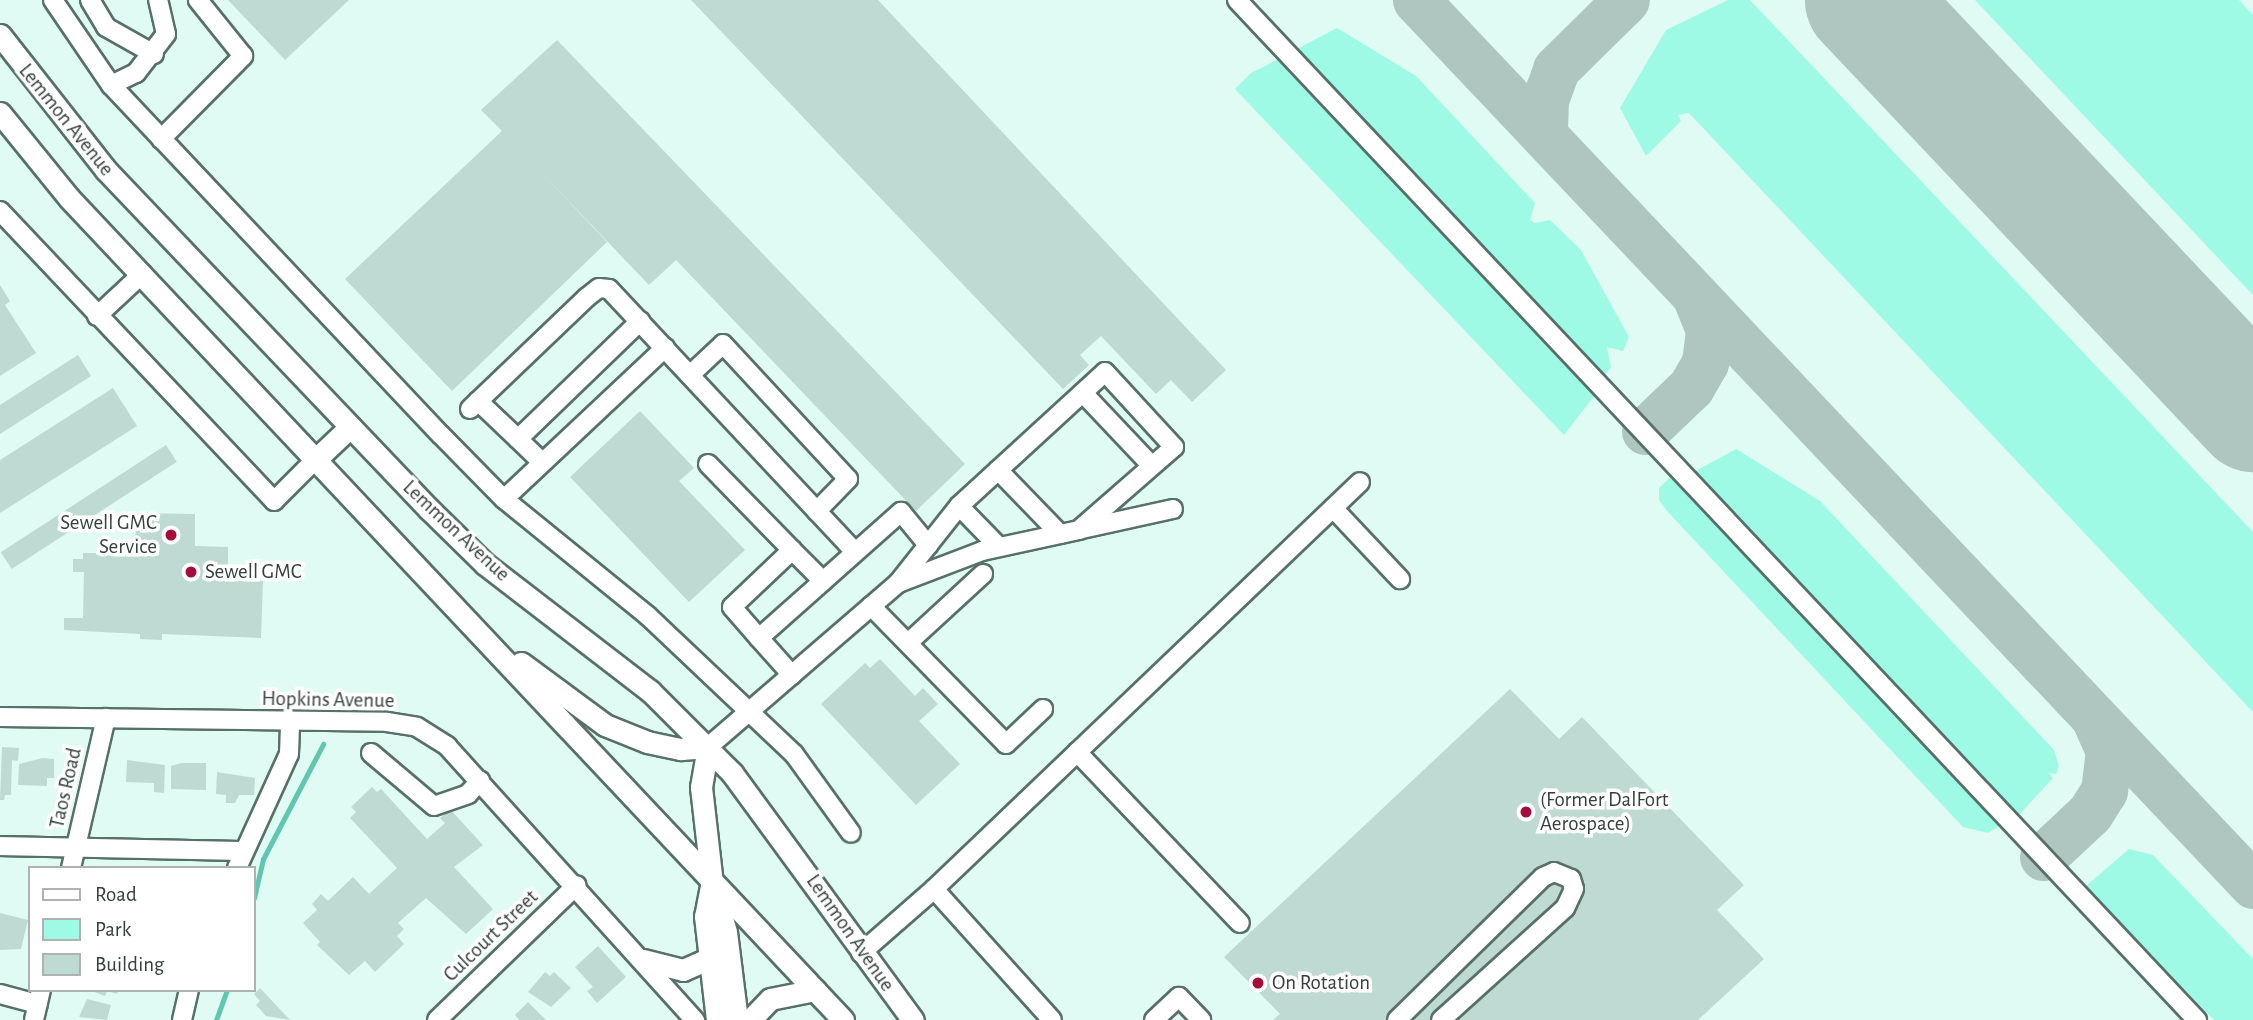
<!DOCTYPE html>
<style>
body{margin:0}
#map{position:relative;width:2253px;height:1020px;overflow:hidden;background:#dffbf3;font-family:"Alegreya Sans",sans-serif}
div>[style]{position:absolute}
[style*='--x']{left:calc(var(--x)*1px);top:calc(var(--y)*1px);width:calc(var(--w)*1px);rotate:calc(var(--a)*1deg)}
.green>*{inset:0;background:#9efae4}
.stream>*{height:5px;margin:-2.5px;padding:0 2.5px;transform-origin:2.5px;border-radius:2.5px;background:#61c6b0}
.taxiway>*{height:47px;margin:-23.5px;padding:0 23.5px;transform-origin:23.5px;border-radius:23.5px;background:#afc6c0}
.runway>*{height:119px;margin:-59.5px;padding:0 59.5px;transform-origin:59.5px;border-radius:59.5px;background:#afc6c0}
.building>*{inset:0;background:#bfdad2;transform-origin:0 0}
.roads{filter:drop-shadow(2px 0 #577069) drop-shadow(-2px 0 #577069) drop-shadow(0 2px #577069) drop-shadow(0 -2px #577069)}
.minor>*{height:18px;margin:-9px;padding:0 9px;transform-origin:9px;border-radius:9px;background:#fff}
.major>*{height:21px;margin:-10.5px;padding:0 10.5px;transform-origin:10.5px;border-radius:10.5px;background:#fff}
.dots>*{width:19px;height:19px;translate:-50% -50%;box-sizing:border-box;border:4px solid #fff;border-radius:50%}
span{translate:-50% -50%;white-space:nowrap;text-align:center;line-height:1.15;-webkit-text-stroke:7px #fff;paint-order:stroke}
.street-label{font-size:21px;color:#34403d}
.poi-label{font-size:21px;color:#34403d}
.right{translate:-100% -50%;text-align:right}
.left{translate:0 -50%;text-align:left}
.legend{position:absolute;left:28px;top:866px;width:228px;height:126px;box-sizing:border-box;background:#fff;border:2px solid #aeb3b1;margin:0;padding:9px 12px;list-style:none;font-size:21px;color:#34403d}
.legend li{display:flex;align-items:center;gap:14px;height:35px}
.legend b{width:35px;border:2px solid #aeb3b1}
</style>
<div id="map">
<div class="green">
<i style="clip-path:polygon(1728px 0,1750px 0,2253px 532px,2253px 712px,1689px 113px,1678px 115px,1681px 121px,1646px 156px,1620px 108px,1666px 30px)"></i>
<i style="clip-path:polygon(1975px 0,2239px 0,2253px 15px,2253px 295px)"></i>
<i style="clip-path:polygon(1337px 28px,1416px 76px,1535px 203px,1530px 220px,1535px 223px,1550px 220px,1581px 250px,1629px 337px,1623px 351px,1607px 347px,1611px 368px,1604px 376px,1295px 50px)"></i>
<i style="clip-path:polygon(1277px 60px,1595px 395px,1564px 435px,1235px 89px,1251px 73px)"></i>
<i style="clip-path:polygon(1736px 449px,1820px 501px,2054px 750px,2059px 766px,2056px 774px,2049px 773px,2053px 778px,2019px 815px,1694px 472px)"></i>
<i style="clip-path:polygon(1672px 476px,2001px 825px,1988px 833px,1963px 827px,1667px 511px,1659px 500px,1659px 488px)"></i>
<i style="clip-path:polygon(2129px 849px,2153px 855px,2253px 959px,2253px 1020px,2214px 1020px,2086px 886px)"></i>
</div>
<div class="stream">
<i style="--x:254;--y:898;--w:40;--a:-77"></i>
<i style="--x:263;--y:859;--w:130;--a:-62.4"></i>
<i style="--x:216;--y:1020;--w:32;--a:-70"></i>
</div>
<div class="taxiway">
<i style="--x:1416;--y:0;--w:1218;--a:46.6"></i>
<i style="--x:1858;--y:0;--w:68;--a:47.4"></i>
<i style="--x:1544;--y:128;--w:28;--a:-88"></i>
<i style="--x:1545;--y:100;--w:33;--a:-70"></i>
<i style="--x:1556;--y:69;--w:98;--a:-44.6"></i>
<i style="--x:1645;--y:431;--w:64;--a:-43.7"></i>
<i style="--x:1691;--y:387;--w:28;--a:-60"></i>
<i style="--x:1705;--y:363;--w:33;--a:-83"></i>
<i style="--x:1709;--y:330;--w:35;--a:-112"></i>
<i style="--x:2043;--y:857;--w:64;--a:-43.1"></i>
<i style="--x:2090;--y:813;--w:26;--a:-58"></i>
<i style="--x:2104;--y:791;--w:40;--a:-82.9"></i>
<i style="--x:2109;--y:751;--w:35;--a:-114"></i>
</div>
<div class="runway">
<i style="--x:1864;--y:0;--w:567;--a:46.64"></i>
</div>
<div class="building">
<i style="clip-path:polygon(228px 0,349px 0,285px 60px)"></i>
<i style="clip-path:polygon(691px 0,878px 0,1226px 370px,1192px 402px,1171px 380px,1156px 394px,1101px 336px,1080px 355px,1089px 365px,1063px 389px)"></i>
<i style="clip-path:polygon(557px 40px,965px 464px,916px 511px,676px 260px,649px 285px,539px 170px,607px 242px,452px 391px,345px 279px,502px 131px,481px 110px)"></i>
<i style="clip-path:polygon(0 285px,10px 301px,5px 305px,36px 353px,0 376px)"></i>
<i style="clip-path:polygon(78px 355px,91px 376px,0 434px,0 405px)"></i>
<i style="clip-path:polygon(113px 388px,137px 426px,0 513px,0 460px)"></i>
<i style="clip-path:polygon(640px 411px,694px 468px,679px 481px,745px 550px,689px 602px,570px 477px)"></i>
<i style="left:166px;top:445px;width:20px;height:197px;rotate:57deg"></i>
<i style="clip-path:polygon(136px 513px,195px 514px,195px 546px,228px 547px,228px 581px,263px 581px,261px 638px,162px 634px,162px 640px,140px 639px,140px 634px,64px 630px,64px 618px,83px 618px,84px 572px,73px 572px,73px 559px,83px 559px,83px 553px,135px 553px)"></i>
<i style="clip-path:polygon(880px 659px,915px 696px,923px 688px,938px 704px,919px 721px,960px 764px,916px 805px,821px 704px,865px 663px,870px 668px)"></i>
<i style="clip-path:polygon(1510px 689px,1559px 739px,1582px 717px,1744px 885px,1717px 910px,1764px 959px,1698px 1020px,1273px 1020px,1280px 1014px,1224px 957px)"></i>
<i style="clip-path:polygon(2px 747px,19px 748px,18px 761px,12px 760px,11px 795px,5px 795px,4px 800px,0 800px)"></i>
<i style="clip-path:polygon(43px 758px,54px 759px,54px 778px,47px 778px,47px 786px,18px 785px,19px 764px)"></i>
<i style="clip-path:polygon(127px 760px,165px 765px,164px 793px,154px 792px,154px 783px,126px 782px)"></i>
<i style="clip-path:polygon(182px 763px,206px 763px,206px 790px,171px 789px,171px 766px)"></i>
<i style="clip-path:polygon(217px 772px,255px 778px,254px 795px,239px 795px,235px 803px,226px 803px,226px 795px,216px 794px)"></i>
<i style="clip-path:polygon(372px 787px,377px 792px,381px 789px,427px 839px,445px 823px,440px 818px,450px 809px,483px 845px,454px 867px,493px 909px,466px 934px,426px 898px,398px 923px,404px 929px,397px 936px,404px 944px,375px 972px,365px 961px,349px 975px,317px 945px,320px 942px,303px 923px,317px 910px,312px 904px,321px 894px,328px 901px,353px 877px,369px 894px,397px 868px,350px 818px,356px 812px,351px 807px)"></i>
<i style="clip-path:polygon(0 913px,28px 920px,21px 949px,0 950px)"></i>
<i style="clip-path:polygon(598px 946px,626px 977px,597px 1003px,587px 991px,593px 987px,575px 967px)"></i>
<i style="clip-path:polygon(545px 972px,550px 976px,554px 972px,571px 988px,551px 1007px,528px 992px)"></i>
<i style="clip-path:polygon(260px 988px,290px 1020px,266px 1016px,256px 1005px,260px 1001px,254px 994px)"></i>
<i style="clip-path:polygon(89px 990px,119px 990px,117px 994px,107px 991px,105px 996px)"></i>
<i style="clip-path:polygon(87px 999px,111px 1005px,107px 1020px,79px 1017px)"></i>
<i style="clip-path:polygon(528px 1002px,546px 1020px,519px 1020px,515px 1015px)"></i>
</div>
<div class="roads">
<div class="minor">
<i style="--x:53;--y:0;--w:103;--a:55.7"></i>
<i style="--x:111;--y:85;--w:481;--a:46.7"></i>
<i style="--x:441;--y:435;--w:90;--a:45.5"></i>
<i style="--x:504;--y:499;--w:186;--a:39.1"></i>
<i style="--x:648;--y:616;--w:201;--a:43.4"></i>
<i style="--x:794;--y:754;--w:97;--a:54.2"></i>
<i style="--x:90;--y:0;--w:31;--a:59"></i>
<i style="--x:106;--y:27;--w:55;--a:29.4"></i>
<i style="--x:1237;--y:0;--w:1401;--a:46.74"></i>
<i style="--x:111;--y:85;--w:28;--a:-26"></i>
<i style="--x:136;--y:73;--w:49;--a:-52.4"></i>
<i style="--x:166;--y:34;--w:35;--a:-103"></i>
<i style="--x:161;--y:139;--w:117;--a:-45.3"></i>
<i style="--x:243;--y:56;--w:72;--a:-128.8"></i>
<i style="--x:0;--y:211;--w:399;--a:46.6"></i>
<i style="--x:274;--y:501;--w:57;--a:-45"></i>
<i style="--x:97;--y:316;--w:62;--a:-43"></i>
<i style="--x:690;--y:375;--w:45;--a:-43.2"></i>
<i style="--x:723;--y:344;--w:184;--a:47.2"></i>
<i style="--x:848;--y:479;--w:45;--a:134.1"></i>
<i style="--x:1083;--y:393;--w:100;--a:46.6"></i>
<i style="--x:478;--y:401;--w:55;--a:43.5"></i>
<i style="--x:518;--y:439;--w:170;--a:-44"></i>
<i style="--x:470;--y:409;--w:161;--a:-43.7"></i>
<i style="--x:586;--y:298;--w:16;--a:-38"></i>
<i style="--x:599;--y:288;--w:10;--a:6"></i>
<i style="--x:609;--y:289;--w:360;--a:46.9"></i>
<i style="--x:518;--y:439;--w:33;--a:44"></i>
<i style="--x:708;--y:464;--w:120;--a:45.7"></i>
<i style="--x:998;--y:470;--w:89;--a:45.9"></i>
<i style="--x:504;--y:499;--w:221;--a:-43.2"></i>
<i style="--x:959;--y:506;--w:57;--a:45.7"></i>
<i style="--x:1333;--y:508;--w:98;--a:46.7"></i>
<i style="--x:1082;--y:529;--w:93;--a:-12.4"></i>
<i style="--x:871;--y:606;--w:193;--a:45.6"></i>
<i style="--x:1006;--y:744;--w:51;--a:-43.4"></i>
<i style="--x:759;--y:638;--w:41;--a:-131.1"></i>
<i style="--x:732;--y:607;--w:83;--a:-43.5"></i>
<i style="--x:792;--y:550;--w:44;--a:45"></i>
<i style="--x:908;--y:643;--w:102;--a:-42.6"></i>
<i style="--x:792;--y:675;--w:50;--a:-131.7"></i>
<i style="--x:759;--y:638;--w:190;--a:-41.6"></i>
<i style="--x:901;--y:512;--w:43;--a:50.7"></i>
<i style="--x:0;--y:717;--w:387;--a:0.7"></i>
<i style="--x:387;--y:722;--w:30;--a:9"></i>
<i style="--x:417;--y:727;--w:36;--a:32"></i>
<i style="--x:447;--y:746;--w:370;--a:47.9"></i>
<i style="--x:708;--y:747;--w:251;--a:-40.8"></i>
<i style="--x:898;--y:583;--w:98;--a:-51.6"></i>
<i style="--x:959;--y:506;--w:198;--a:-42.5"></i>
<i style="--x:1105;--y:372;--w:102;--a:47.4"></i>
<i style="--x:1174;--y:447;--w:126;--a:138.9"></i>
<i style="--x:1079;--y:530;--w:99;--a:167.8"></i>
<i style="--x:982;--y:551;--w:90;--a:159.1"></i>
<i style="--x:1077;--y:752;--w:236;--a:46.4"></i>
<i style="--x:371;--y:753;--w:82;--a:40.1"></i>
<i style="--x:434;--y:806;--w:36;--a:-19"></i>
<i style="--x:468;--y:794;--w:18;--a:-47"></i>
<i style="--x:0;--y:846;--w:244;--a:1.2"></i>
<i style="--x:71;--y:868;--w:154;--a:-76.9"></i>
<i style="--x:237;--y:868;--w:125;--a:-65.5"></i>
<i style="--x:289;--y:754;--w:33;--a:-88"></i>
<i style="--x:934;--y:889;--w:589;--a:-43.69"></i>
<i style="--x:861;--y:953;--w:97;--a:-41.2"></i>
<i style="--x:934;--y:889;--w:176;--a:48"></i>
<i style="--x:0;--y:994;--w:39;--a:15"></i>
<i style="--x:34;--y:1020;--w:31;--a:-77"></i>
<i style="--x:182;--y:1020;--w:31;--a:-77"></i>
<i style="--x:437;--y:1020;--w:194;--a:-44"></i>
<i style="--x:1154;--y:1020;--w:34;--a:-43"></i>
<i style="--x:1179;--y:997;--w:32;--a:46"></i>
<i style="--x:1397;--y:1020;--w:204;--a:-44.4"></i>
<i style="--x:1543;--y:877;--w:12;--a:-24"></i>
<i style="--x:1554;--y:872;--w:18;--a:22"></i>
<i style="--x:1571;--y:879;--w:10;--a:73"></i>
<i style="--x:1574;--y:889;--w:21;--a:115"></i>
<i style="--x:1565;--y:908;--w:167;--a:137.9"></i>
</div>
<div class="major">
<i style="--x:0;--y:35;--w:172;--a:51.9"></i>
<i style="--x:106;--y:170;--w:468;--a:46.4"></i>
<i style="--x:429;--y:509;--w:78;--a:44.5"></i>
<i style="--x:485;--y:564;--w:208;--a:37.6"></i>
<i style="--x:650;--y:691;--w:116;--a:45"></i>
<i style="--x:732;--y:773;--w:306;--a:53.8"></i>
<i style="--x:0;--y:113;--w:109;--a:50.9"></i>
<i style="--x:69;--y:198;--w:1129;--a:46.72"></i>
<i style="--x:314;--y:461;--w:50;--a:-43.4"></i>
<i style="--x:521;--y:663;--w:104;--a:36.4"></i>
<i style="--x:605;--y:725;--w:45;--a:22"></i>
<i style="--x:647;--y:742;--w:35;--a:12"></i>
<i style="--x:681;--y:749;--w:27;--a:-4"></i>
<i style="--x:708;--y:747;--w:41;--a:99.9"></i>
<i style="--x:701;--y:787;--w:98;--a:83.5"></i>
<i style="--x:712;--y:884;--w:50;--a:73.7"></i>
<i style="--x:726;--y:932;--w:89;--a:82.9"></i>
<i style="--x:711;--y:886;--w:31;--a:101"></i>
<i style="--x:705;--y:916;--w:105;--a:83.4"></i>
<i style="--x:643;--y:960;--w:41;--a:14"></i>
<i style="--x:683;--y:970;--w:30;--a:-24"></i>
<i style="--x:750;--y:1020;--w:29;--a:-46"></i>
<i style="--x:770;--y:999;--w:46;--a:-11.3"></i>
</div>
</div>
<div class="dots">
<i style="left:171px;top:535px;background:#a60d3a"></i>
<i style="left:191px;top:572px;background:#a60d3a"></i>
<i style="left:1526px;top:812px;background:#a60d3a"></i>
<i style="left:1258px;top:983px;background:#a60d3a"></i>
</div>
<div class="street-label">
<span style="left:66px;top:120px;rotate:51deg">Lemmon Avenue</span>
<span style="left:456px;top:531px;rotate:43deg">Lemmon Avenue</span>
<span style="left:328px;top:700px;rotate:1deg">Hopkins Avenue</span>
<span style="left:66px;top:788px;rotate:-77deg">Taos Road</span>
<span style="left:850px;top:933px;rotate:55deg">Lemmon Avenue</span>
<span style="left:491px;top:936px;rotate:-44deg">Culcourt Street</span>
</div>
<div class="poi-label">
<span class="right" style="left:157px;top:535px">Sewell GMC<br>Service</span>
<span class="left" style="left:205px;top:572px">Sewell GMC</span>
<span class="left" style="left:1540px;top:812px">(Former DalFort<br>Aerospace)</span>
<span class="left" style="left:1272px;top:983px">On Rotation</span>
</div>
<ul class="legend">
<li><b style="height:9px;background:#fff"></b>Road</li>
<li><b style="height:19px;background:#9efae4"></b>Park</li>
<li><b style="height:19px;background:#bfdad2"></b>Building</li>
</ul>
</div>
